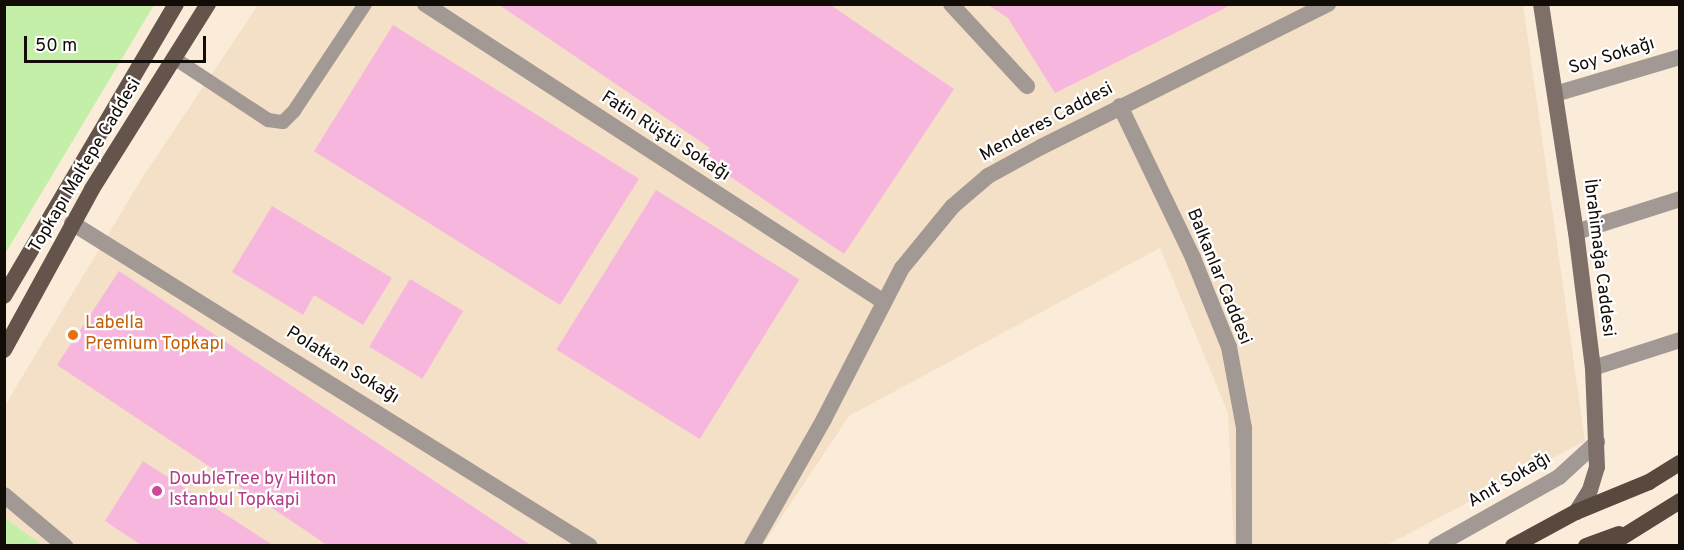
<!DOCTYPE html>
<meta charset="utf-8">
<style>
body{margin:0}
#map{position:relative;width:1684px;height:550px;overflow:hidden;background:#fbecda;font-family:Overpass,sans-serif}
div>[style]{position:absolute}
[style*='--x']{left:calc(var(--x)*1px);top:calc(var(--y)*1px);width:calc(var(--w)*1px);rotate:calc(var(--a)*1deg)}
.built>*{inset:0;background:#f3e0c7}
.green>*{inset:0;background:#c4efa9}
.building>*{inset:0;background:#f7b6dd;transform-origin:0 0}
.service>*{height:14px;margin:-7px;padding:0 7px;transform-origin:7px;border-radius:7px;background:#a39994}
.minor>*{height:16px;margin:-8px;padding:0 8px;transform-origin:8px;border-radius:8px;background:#a39994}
.secondary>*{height:16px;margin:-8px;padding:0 8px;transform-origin:8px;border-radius:8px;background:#7e7069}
.primary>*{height:16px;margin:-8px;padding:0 8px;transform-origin:8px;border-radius:8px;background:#64544b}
.trunk>*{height:16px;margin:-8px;padding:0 8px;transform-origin:8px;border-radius:8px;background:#58483e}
.dots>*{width:16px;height:16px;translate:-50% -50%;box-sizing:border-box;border:3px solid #fff;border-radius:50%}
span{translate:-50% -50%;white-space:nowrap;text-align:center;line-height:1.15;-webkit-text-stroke:4.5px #fff;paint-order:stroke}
.street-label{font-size:18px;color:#110c06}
.food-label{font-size:18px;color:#c56008}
.left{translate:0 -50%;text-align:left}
.hotel-label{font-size:18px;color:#b23c85}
.frame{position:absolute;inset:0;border:6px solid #110c06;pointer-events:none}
.scale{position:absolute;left:24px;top:36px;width:182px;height:27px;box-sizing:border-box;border:3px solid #110c06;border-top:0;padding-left:8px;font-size:18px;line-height:21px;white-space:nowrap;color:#110c06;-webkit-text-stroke:4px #fff;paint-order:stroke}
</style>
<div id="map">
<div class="built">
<i style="clip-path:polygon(1523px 4px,1585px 441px,1387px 545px,1234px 545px,1228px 413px,1160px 248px,849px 416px,763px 545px,42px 545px,5px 518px,4px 407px,142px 178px,258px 5px)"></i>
</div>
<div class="green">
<i style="clip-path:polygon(5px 4px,154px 5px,5px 254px,4px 5px)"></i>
<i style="clip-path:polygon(4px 518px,5px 518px,42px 545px,5px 545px)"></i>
</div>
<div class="building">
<i style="clip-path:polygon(498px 4px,829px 4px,954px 89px,844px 254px,703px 158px,710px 148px)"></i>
<i style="clip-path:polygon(987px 4px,1233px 4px,1055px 93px,1008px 18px)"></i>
<i style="left:393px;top:25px;width:290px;height:149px;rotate:32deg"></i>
<i style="left:656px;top:190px;width:169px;height:188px;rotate:32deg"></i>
<i style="clip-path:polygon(272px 206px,392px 278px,363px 325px,314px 295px,303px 315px,232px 272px)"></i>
<i style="clip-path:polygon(119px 271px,367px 436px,532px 546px,328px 546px,305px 530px,57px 365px)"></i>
<i style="left:410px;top:279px;width:62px;height:79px;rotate:31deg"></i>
<i style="clip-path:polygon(143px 461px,274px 546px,143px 546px,105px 521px)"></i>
</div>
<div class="service">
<i style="--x:174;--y:58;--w:113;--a:33.4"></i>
<i style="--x:268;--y:120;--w:15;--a:8"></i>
<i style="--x:283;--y:122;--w:16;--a:-45"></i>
<i style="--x:294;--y:111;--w:128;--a:-56.4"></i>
</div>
<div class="minor">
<i style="--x:425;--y:4;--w:547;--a:32.99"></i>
<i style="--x:951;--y:4;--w:112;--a:47.2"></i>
<i style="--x:1555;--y:94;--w:130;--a:-16.5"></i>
<i style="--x:1120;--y:106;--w:169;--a:64.3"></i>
<i style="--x:1193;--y:258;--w:96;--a:68"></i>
<i style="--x:1229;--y:347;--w:82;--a:79.5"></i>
<i style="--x:1244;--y:428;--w:118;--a:90"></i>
<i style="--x:72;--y:223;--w:610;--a:31.95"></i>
<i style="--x:1576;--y:232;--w:109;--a:-17.6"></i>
<i style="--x:1593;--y:368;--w:91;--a:-17.8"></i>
<i style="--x:4;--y:495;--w:80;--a:39.9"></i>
<i style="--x:752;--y:546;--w:146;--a:-60.4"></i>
<i style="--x:824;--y:419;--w:170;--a:-62.7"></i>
<i style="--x:902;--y:268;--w:80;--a:-50.6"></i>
<i style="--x:953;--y:206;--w:46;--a:-40.6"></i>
<i style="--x:988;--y:176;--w:60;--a:-28.7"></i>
<i style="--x:1041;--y:147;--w:321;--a:-26.5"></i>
<i style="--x:1436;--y:546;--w:141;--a:-29.3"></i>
<i style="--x:1559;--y:477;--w:52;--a:-42.6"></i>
</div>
<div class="secondary">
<i style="--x:1541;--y:4;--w:231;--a:81.3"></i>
<i style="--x:1576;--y:232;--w:137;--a:82.9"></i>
<i style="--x:1593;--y:368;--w:99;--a:87.7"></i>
<i style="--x:1597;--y:467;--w:24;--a:107"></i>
<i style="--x:1590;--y:490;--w:26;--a:122"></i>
</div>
<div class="primary">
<i style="--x:4;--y:296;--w:339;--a:-59.5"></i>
<i style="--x:4;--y:350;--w:183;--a:-61.3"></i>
<i style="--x:92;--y:189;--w:218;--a:-57.9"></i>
</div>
<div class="trunk">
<i style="--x:1513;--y:546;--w:72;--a:-28.4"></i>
<i style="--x:1576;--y:512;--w:79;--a:-22.3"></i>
<i style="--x:1649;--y:482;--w:36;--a:-32"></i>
<i style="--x:1586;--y:546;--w:35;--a:-20"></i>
<i style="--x:1608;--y:546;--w:85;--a:-32"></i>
</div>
<div class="dots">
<i style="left:73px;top:335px;background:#e8710a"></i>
<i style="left:157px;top:491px;background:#d1479c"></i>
</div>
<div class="street-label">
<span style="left:1612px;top:57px;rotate:-17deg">Soy Sokağı</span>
<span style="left:1047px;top:123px;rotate:-28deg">Menderes Caddesi</span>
<span style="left:665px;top:137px;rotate:33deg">Fatin Rüştü Sokağı</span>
<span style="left:86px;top:166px;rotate:-59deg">Topkapı Maltepe Caddesi</span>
<span style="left:1598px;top:258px;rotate:83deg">İbrahimağa Caddesi</span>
<span style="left:1218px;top:277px;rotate:68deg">Balkanlar Caddesi</span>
<span style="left:342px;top:366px;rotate:32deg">Polatkan Sokağı</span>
<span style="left:1510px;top:481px;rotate:-30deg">Anıt Sokağı</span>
</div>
<div class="food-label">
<span class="left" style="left:85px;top:335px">Labella<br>Premium Topkapı</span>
</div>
<div class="hotel-label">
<span class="left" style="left:169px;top:491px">DoubleTree by Hilton<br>Istanbul Topkapi</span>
</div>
<div class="frame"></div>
<div class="scale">50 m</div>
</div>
